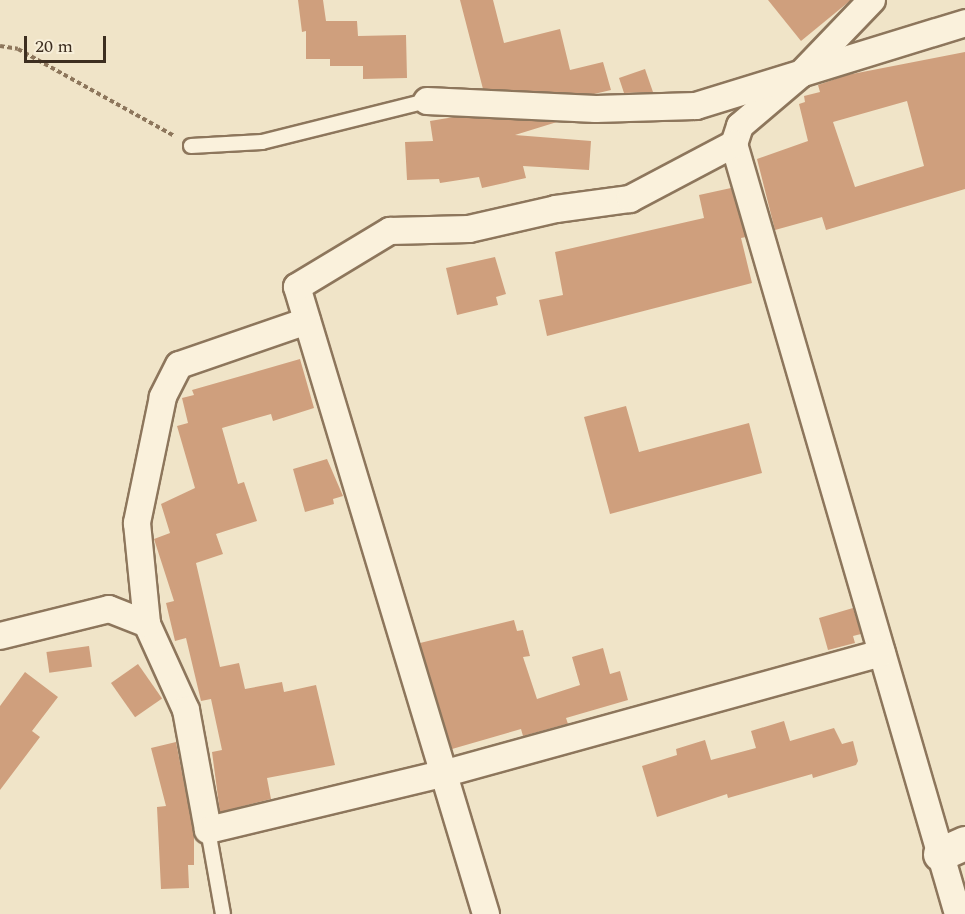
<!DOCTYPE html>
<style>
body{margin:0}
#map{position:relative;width:965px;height:914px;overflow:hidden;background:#f0e4c8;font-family:Spectral,serif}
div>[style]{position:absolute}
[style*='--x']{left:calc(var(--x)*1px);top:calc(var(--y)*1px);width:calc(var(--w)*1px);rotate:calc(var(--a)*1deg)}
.building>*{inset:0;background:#cf9f7d;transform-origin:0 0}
.path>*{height:4px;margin-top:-2px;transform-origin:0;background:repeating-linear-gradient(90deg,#8d765c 0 4.5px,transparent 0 7.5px)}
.roads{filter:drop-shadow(2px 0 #8d765c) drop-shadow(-2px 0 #8d765c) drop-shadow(0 2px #8d765c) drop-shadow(0 -2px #8d765c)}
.lane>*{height:14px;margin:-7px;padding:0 7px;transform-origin:7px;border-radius:7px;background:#faf1dc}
.street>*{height:26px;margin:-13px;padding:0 13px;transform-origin:13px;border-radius:13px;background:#faf1dc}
.secondary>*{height:33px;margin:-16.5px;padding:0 16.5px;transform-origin:16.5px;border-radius:16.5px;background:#faf1dc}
span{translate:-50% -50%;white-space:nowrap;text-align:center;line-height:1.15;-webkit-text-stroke:5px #f7eed8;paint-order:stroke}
.scale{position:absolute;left:24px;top:36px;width:82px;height:27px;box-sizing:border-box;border:3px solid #3d2e20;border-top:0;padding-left:8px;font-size:18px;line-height:21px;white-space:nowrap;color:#3d2e20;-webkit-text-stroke:4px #f7eed8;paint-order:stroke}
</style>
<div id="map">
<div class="building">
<i style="clip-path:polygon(298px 0,323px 0,326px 21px,357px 21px,358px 36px,406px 35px,407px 78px,363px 79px,363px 66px,330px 66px,330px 59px,306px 59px,306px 31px,302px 32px)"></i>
<i style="clip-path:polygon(460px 0,493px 0,504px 43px,560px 29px,570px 70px,603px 62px,611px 90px,594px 94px,483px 89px)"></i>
<i style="clip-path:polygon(768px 0,851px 0,801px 41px)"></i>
<i style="clip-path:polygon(evenodd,965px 52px,965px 189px,826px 230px,822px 217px,775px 230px,757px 159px,808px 141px,799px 104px,805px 102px,804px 96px,820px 92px,818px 85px,847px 75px,965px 52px,907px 101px,924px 166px,855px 187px,833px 122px,907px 101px)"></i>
<i style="clip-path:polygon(645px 69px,653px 92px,624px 93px,619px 78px)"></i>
<i style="clip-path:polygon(454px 117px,557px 122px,515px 135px,591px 141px,589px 170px,523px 166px,526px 178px,482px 188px,479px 177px,440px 183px,439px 179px,407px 180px,405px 142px,433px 141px,430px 121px)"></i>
<i style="clip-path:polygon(731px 188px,746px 237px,741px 238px,752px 283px,547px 336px,539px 300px,563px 295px,555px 252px,704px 218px,699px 195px)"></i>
<i style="clip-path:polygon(495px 257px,506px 294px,496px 297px,498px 305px,457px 315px,446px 268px)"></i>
<i style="clip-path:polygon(300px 359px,314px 408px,273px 421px,271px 414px,222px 428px,238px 484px,244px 482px,257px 521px,216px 534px,223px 554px,196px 563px,220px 667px,239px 663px,245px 689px,282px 682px,284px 692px,316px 685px,335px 765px,267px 778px,271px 799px,220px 812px,212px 752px,222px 750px,211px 699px,201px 701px,186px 638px,175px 641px,166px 603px,174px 601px,154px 539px,170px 533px,161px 504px,195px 488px,177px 426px,188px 423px,182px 398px,194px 395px,192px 390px)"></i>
<i style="clip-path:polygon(626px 406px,639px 452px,749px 423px,762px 473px,610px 514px,584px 417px)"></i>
<i style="clip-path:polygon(327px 459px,343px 496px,333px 499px,334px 504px,305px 512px,293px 469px)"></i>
<i style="clip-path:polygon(853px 608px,861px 634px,853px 636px,855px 643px,828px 650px,819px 618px)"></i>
<i style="clip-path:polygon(514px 620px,517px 631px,523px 630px,530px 656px,523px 657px,537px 699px,580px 685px,572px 657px,603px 648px,610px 674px,620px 671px,628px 700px,566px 718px,568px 724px,563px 725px,523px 736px,521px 729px,452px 749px,420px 643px)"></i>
<i style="left:89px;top:646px;width:21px;height:43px;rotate:82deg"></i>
<i style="left:138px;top:664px;width:42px;height:33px;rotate:55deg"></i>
<i style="clip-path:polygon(25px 672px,58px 697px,32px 731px,40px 737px,0 790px,0 706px)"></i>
<i style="clip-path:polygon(784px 721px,790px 741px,834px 728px,842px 744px,853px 741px,858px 761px,856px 765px,813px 778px,812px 774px,728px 798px,727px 794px,657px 817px,642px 766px,677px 755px,676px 749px,705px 740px,711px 760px,756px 748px,751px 731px)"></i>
<i style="clip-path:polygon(176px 742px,194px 834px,194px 865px,188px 865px,189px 888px,161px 889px,157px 807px,166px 806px,151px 748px)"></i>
</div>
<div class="path">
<i style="--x:0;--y:46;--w:18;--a:9"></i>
<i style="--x:18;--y:49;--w:179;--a:29.1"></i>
</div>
<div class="roads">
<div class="lane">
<i style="--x:191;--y:146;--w:71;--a:-3.2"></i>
<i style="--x:262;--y:142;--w:170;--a:-14"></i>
<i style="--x:208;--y:830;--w:85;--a:79.9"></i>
</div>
<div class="street">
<i style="--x:872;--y:0;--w:103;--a:133.8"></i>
<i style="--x:801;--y:74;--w:80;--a:139.6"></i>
<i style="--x:740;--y:126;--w:19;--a:108"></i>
<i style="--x:734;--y:144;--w:802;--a:73.78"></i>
<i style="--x:427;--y:101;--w:169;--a:2.7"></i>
<i style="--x:596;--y:109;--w:100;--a:-1.7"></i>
<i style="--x:696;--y:106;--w:282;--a:-17.1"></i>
<i style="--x:307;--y:321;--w:135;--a:161"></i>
<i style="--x:179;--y:365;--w:36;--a:117"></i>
<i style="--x:163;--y:397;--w:129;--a:101.7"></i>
<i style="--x:137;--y:523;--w:101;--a:84.3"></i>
<i style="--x:147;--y:624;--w:94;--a:65.6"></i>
<i style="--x:186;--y:710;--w:122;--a:79.6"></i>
<i style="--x:208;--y:830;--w:245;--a:-13.5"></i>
<i style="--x:446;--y:773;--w:452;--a:-15.4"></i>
<i style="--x:0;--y:636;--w:112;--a:-13.9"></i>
<i style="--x:109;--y:609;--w:41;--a:21.5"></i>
<i style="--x:486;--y:914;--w:655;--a:-106.77"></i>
<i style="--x:297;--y:287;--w:109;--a:-31.1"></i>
<i style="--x:390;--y:231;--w:79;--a:-1.5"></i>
<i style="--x:469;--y:229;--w:89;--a:-12.9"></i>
<i style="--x:556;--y:209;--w:75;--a:-7.7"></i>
<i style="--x:630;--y:199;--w:118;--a:-27.9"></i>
</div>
<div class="secondary">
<i style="--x:940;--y:854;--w:27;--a:-24"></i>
</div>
</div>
<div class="scale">20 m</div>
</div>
